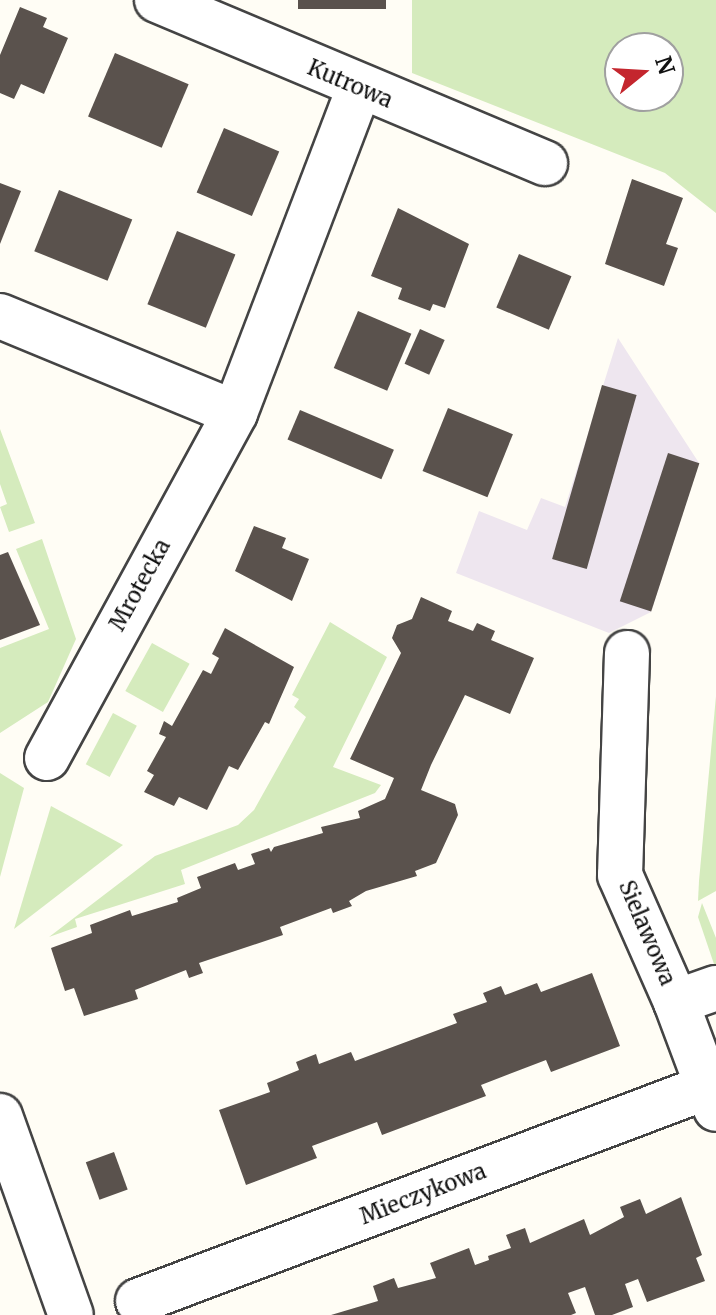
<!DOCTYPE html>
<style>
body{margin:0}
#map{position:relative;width:716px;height:1315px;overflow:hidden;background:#fffdf5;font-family:Merriweather,serif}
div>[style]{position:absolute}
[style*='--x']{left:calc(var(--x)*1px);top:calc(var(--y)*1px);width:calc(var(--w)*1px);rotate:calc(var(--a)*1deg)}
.industrial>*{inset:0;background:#eee6ef}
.green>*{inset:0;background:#d5ebbd;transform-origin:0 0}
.building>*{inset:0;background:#5a524d;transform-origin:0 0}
.roads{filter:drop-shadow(2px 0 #444) drop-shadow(-2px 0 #444) drop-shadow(0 2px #444) drop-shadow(0 -2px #444)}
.minor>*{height:44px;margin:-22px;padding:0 22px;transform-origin:22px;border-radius:22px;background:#fff}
span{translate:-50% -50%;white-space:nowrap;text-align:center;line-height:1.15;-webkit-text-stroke:8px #fff;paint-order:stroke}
.street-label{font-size:22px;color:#111}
.north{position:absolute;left:604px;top:32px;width:80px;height:80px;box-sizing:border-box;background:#fff;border:2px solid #a0a0a0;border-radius:50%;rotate:72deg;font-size:22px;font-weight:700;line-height:32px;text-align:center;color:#111}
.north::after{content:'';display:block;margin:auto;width:28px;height:36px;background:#c4262e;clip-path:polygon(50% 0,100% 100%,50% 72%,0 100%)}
</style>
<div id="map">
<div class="industrial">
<i style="clip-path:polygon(618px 338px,699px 463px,651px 612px,609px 633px,456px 573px,479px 511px,527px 530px,541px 498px,565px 507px)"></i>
</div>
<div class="green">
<i style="clip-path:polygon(evenodd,412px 0,716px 0,716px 213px,665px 173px,412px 73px,412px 0,620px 48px,668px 48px,668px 96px,620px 96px,620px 48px)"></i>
<i style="clip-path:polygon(0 429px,35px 523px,9px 532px,0 507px,7px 504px,0 484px)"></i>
<i style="clip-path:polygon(42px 539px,76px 639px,48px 702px,0 733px,0 648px,49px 629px,16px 549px)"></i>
<i style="clip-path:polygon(330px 622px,387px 657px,333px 767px,381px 785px,375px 793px,181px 870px,185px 884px,75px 919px,77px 927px,49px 937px,155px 856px,238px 825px,254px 810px,306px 717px,294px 707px,299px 699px,292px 695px)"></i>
<i style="left:152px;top:643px;width:43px;height:55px;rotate:29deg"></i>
<i style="clip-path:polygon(716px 696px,716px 891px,698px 901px,699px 881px)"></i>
<i style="left:113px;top:713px;width:27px;height:58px;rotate:28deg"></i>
<i style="clip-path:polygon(0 773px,24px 788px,0 877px)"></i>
<i style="clip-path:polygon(51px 806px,123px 845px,14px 929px)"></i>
<i style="clip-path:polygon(702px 903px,716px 938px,716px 970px,698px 917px)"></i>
</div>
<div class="building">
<i style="left:298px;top:0;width:88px;height:9px"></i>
<i style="clip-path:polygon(20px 7px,47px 18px,43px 27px,68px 38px,44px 94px,21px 84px,14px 99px,0 93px,0 55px)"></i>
<i style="left:115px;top:53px;width:80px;height:69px;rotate:23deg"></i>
<i style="left:224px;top:128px;width:60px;height:70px;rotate:23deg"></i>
<i style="clip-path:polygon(632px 179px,683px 198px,666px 244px,678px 248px,664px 286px,605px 264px)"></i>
<i style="clip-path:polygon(0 183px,21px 191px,0 244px)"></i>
<i style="left:59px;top:190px;width:79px;height:66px;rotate:22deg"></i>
<i style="clip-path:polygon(398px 208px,469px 244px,445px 308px,433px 304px,430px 311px,398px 299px,402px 288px,371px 276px)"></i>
<i style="left:177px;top:231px;width:63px;height:79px;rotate:22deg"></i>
<i style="left:519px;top:254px;width:57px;height:58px;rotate:23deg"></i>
<i style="left:358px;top:311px;width:58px;height:62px;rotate:23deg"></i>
<i style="left:420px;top:329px;width:27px;height:38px;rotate:24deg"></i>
<i style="left:602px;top:385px;width:36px;height:181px;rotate:16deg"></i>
<i style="left:448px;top:408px;width:70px;height:68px;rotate:22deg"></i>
<i style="left:300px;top:410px;width:102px;height:32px;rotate:23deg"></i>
<i style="left:668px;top:453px;width:33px;height:156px;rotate:18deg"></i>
<i style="clip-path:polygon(254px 526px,286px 538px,282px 548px,309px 559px,292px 601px,235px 571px)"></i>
<i style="clip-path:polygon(8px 552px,40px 625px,0 640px,0 555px)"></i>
<i style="clip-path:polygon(421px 597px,452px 611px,448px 621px,473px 631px,477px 623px,495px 631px,491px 640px,534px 658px,510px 714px,465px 695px,431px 765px,421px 790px,455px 804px,458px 815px,436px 863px,415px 871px,417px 876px,366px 891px,349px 901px,352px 906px,333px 913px,331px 908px,280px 927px,283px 935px,199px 963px,203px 973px,189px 978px,186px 970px,135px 990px,138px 999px,84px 1016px,74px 988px,65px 991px,51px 948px,92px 933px,90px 925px,130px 910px,132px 916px,178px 902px,177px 898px,201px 888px,197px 877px,235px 863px,238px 870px,255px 864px,251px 854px,269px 848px,271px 852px,274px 847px,323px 833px,321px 827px,360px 818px,358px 811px,385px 799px,394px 778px,350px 759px,401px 653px,392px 638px,397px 625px,412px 619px)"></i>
<i style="clip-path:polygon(225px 628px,294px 667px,269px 724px,265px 722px,238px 770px,229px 766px,207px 810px,179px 797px,174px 806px,144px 792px,154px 775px,147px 771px,166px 737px,159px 734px,164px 721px,172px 726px,203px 670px,211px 674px,219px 658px,212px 654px)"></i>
<i style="clip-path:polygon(592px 973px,620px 1046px,551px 1072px,546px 1060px,481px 1085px,486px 1096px,382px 1135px,377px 1122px,312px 1146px,317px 1158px,246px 1185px,219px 1110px,270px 1092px,267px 1083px,299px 1070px,296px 1062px,316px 1054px,319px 1064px,351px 1052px,355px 1061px,457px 1023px,453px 1014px,487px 1002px,483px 993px,501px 986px,505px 995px,537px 983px,541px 992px)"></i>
<i style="left:114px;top:1152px;width:40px;height:30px;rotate:70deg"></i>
<i style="clip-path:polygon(681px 1197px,702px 1255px,696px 1258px,705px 1281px,647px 1302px,638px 1279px,625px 1284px,633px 1307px,612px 1315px,595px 1315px,585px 1287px,568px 1293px,576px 1313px,571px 1315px,331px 1315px,378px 1301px,373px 1286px,394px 1278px,398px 1288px,436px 1278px,430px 1263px,469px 1248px,475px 1265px,489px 1260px,488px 1256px,511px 1248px,506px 1235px,525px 1228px,530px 1243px,584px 1219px,590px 1235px,624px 1217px,620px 1207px,640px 1199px,646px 1214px)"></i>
</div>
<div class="roads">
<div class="minor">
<i style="--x:157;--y:0;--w:421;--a:22.8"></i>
<i style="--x:0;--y:316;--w:254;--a:22.4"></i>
<i style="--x:627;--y:653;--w:222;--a:91.8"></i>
<i style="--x:620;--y:875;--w:139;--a:66.2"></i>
<i style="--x:676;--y:1002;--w:114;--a:69.5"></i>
<i style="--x:47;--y:758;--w:393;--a:-61.4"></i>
<i style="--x:235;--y:413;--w:348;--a:-69.1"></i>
<i style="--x:676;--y:1002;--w:42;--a:-19.3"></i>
<i style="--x:0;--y:1116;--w:211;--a:70.4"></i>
<i style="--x:138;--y:1301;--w:608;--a:-20.61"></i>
</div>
</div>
<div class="street-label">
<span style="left:350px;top:84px;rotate:23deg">Kutrowa</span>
<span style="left:140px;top:585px;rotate:-61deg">Mrotecka</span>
<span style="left:647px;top:933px;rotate:67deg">Sielawowa</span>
<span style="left:423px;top:1194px;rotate:-21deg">Mieczykowa</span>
</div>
<div class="north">N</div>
</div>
